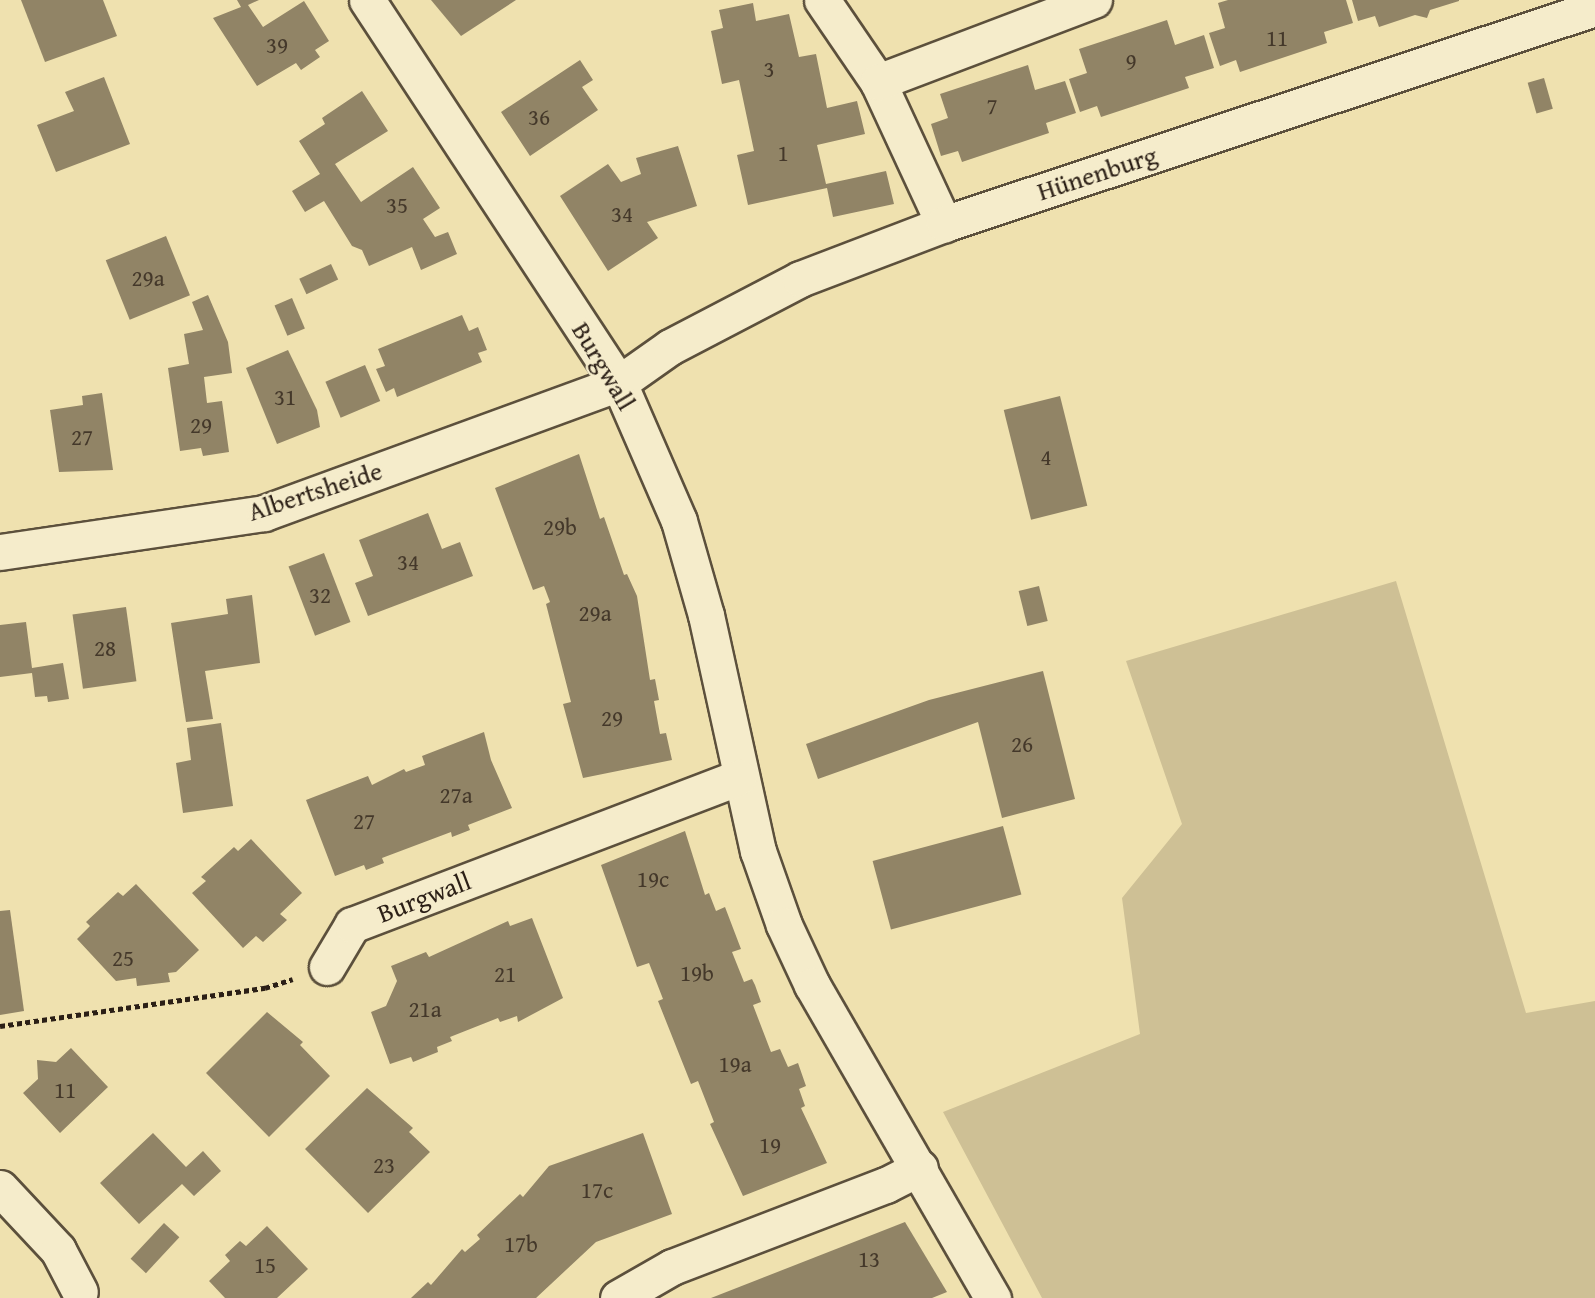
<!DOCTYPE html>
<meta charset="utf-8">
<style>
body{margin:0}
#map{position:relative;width:1595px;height:1298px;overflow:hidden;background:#efe1af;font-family:"Gentium Book Plus",serif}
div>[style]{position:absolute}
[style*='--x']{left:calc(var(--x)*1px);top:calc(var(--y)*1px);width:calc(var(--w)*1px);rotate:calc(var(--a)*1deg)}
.green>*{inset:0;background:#cec095}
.building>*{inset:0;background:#918466;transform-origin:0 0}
.path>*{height:4.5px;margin-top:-2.25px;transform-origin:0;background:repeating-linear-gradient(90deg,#2b1f16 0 5px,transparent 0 8.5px)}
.roads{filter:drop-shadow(2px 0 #5c503c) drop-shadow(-2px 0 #5c503c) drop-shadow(0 2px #5c503c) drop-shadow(0 -2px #5c503c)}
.minor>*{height:35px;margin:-17.5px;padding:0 17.5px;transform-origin:17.5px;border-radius:17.5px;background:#f5eccb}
span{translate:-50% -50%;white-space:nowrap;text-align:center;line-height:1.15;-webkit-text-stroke:5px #f5eccb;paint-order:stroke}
.number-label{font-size:23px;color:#44382a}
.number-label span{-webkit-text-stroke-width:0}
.street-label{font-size:26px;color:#2b1f16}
</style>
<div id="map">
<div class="green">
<i style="clip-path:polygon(1396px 581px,1526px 1013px,1595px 1001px,1595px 1298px,1042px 1298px,943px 1112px,1140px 1034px,1122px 898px,1182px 824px,1126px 661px)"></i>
</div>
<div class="building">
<i style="clip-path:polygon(21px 0,103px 0,117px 36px,45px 62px)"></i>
<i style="clip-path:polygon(237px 0,259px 0,248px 5px,263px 27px,304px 1px,329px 41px,315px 50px,320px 57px,301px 70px,296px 63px,257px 86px,213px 18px,241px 7px)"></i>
<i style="clip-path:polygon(431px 0,516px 0,461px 36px)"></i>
<i style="clip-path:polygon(1228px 0,1346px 0,1353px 23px,1324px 32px,1327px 43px,1240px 72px,1236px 60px,1220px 66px,1209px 33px,1225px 28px,1218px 3px)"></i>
<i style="clip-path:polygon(1352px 0,1459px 0,1459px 1px,1430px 10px,1427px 18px,1415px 15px,1379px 27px,1375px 16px,1358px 21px)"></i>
<i style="clip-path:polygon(753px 3px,756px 21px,789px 14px,799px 57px,816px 54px,827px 108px,857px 101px,865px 134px,817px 145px,826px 184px,886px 171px,894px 204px,833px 217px,827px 188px,748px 205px,737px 155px,754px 151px,739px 80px,722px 84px,711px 31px,723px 28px,719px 10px)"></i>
<i style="clip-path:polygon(1167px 20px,1175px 45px,1204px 35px,1214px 68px,1185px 77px,1189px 88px,1101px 117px,1097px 106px,1080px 112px,1069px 79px,1087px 73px,1079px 49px)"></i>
<i style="clip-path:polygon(580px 60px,593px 80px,582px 87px,598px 110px,530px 156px,501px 112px)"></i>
<i style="clip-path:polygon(1028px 65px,1035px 90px,1065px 81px,1076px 113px,1046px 123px,1049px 133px,962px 162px,958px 151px,941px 156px,931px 124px,948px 118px,940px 94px)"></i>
<i style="clip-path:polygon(104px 77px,130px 144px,56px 172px,37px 125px,74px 111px,65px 92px)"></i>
<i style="left:1544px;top:78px;width:32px;height:17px;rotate:74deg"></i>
<i style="clip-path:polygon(362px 91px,388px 131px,335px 164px,361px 202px,413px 167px,440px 208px,423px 219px,435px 237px,448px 232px,457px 254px,421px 270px,412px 247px,369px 266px,362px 250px,352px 246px,324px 201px,305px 212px,292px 191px,320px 174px,299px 141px,325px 124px,322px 118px)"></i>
<i style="clip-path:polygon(678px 146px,697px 206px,647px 222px,658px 238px,608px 271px,560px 196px,608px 164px,621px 182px,641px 174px,636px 158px)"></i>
<i style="left:166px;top:236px;width:64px;height:65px;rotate:68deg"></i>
<i style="left:331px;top:264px;width:17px;height:35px;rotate:65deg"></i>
<i style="clip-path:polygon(208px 295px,228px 342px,232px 373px,204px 377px,207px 403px,222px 401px,229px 452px,203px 456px,201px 448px,180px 451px,168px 368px,189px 364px,184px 334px,203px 330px,192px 302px)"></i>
<i style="left:292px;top:298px;width:33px;height:19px;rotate:67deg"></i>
<i style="clip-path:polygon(462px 315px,469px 331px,478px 327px,487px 350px,478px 353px,482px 362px,397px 397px,394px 388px,386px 392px,376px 369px,385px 366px,378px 349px)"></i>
<i style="clip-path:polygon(288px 350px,317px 410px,320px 427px,277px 444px,246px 368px)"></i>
<i style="left:365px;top:365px;width:39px;height:43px;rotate:67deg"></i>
<i style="clip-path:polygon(102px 393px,113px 470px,59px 472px,50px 410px,83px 405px,82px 396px)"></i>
<i style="left:1060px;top:396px;width:113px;height:58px;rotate:76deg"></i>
<i style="clip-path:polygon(579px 454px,600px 519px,604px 517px,624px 575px,627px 574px,637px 596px,650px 680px,655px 679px,659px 700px,654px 701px,660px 734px,666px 733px,672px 760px,583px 778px,563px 704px,571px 702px,546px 604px,550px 602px,544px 586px,533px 590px,495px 488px)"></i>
<i style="clip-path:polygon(428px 513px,442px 549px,460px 542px,473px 576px,368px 616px,355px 583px,373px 576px,359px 540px)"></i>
<i style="left:324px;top:553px;width:74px;height:38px;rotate:69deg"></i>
<i style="left:1039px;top:586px;width:36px;height:21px;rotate:76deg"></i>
<i style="clip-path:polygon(252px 595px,260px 663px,205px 671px,213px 719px,186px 722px,171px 623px,228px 614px,226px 599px)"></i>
<i style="left:126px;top:607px;width:75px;height:54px;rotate:82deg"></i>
<i style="clip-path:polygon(26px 622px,32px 668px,63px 663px,69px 699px,48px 702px,47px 696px,35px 697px,32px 673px,0 677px,0 625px)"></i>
<i style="clip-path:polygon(1043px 671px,1075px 799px,1002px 818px,978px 722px,818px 779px,806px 744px,929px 700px)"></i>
<i style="clip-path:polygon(221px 723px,233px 806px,183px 813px,176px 763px,191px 760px,187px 728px)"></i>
<i style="clip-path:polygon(484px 732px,491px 760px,512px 808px,468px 825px,470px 830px,452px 837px,451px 832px,382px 858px,384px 863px,366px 870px,364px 865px,335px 876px,306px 800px,368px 776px,372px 785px,404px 769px,406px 772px,425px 765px,422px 756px)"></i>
<i style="left:1003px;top:826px;width:71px;height:135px;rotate:75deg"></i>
<i style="clip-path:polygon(685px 831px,705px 895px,709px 893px,716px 911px,725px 907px,741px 949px,732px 952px,744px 982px,752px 979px,755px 985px,761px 1002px,753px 1005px,771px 1052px,780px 1049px,788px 1067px,798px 1063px,806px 1086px,799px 1089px,805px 1106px,801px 1108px,827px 1163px,743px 1196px,710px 1124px,714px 1122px,698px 1081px,691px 1084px,658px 1001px,663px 999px,649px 963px,637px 967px,601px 865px)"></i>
<i style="clip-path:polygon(251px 839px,302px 893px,280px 914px,287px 920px,263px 942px,256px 936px,243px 948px,192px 893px,206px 881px,201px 877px,234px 847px,238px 851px)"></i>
<i style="clip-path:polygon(136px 884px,199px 950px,176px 972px,168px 973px,170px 982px,137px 986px,136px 978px,116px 981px,77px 939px,90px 926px,86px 922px,118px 892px,123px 896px)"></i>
<i style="clip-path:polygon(10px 910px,24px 1011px,0 1015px,0 911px)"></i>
<i style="clip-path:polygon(532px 918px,563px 998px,518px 1022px,517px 1016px,500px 1022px,498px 1018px,450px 1037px,452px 1041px,437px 1047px,438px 1052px,413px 1062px,411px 1057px,390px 1064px,371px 1012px,386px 1006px,397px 981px,391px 966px,426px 952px,429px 957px,508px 921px,510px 926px)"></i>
<i style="clip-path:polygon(267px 1012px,303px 1042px,300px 1045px,330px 1076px,269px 1137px,206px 1073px)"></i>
<i style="clip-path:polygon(71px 1048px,108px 1087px,60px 1133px,23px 1093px,38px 1079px,37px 1060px,56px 1062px)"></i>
<i style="clip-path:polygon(367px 1088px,413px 1128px,409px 1132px,430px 1152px,368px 1213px,305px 1149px)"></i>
<i style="clip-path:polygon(153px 1133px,186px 1167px,203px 1151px,221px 1171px,194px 1196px,182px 1184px,139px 1224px,100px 1183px)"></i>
<i style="clip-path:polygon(643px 1133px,672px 1214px,596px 1242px,536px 1298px,411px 1298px,428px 1282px,431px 1285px,462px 1249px,465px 1252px,480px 1239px,477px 1235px,520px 1194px,523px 1197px,549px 1166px)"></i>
<i style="clip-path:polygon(905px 1222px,947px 1292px,932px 1298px,711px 1298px)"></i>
<i style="left:164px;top:1223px;width:21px;height:49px;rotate:43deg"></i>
<i style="clip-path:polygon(267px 1226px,308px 1269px,277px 1298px,225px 1298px,209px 1281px,230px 1261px,225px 1255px,240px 1241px,246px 1246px)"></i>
</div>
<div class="path">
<i style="--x:0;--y:1026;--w:268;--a:-8.2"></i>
<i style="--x:265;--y:988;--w:29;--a:-18"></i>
</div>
<div class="roads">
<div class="minor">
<i style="--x:367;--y:0;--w:458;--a:56.7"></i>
<i style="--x:619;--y:383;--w:150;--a:66.5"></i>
<i style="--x:679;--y:521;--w:98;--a:74"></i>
<i style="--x:706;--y:615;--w:242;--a:77.6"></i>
<i style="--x:758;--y:851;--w:78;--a:70.6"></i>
<i style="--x:784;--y:925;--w:66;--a:65"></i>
<i style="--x:812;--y:985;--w:362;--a:60"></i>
<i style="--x:822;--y:0;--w:99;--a:55.7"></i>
<i style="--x:878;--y:82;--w:157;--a:65.1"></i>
<i style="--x:878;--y:82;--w:231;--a:-20.8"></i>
<i style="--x:0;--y:552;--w:267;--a:-8.4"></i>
<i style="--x:264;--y:513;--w:378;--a:-20.1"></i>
<i style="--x:619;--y:383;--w:62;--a:-35.2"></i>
<i style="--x:670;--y:347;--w:147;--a:-27.6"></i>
<i style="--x:800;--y:279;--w:154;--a:-20.9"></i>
<i style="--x:944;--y:224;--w:686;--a:-18.36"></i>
<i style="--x:327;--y:967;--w:49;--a:-59.2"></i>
<i style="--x:352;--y:925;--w:414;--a:-20.9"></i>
<i style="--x:0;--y:1188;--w:85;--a:46.9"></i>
<i style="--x:58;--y:1250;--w:47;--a:62.4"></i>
<i style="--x:618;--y:1298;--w:62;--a:-29.9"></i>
<i style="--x:672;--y:1267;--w:229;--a:-21"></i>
<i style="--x:886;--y:1185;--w:38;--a:-27"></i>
</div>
</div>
<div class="number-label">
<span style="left:1277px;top:38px">11</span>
<span style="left:277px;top:45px">39</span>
<span style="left:1131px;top:61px">9</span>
<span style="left:769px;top:69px">3</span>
<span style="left:992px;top:106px">7</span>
<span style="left:539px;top:117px">36</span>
<span style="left:783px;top:153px">1</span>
<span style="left:397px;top:205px">35</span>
<span style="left:622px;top:214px">34</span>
<span style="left:148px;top:278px">29a</span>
<span style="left:285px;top:397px">31</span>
<span style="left:201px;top:425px">29</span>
<span style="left:82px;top:437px">27</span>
<span style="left:1046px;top:457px">4</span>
<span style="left:560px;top:527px">29b</span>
<span style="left:408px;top:562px">34</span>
<span style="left:320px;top:595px">32</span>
<span style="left:595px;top:613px">29a</span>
<span style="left:105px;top:648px">28</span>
<span style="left:612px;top:718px">29</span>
<span style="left:1022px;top:744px">26</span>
<span style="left:456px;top:795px">27a</span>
<span style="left:364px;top:821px">27</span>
<span style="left:653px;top:879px">19c</span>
<span style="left:123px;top:958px">25</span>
<span style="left:697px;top:973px">19b</span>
<span style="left:505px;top:974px">21</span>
<span style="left:425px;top:1009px">21a</span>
<span style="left:735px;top:1064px">19a</span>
<span style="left:65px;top:1090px">11</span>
<span style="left:770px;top:1145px">19</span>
<span style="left:384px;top:1165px">23</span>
<span style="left:597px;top:1190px">17c</span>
<span style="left:521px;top:1244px">17b</span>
<span style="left:869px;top:1259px">13</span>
<span style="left:265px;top:1265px">15</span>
</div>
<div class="street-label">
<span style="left:1097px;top:173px;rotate:-18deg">Hünenburg</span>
<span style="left:604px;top:366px;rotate:59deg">Burgwall</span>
<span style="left:315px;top:491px;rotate:-18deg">Albertsheide</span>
<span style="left:424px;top:897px;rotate:-21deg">Burgwall</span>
</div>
</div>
